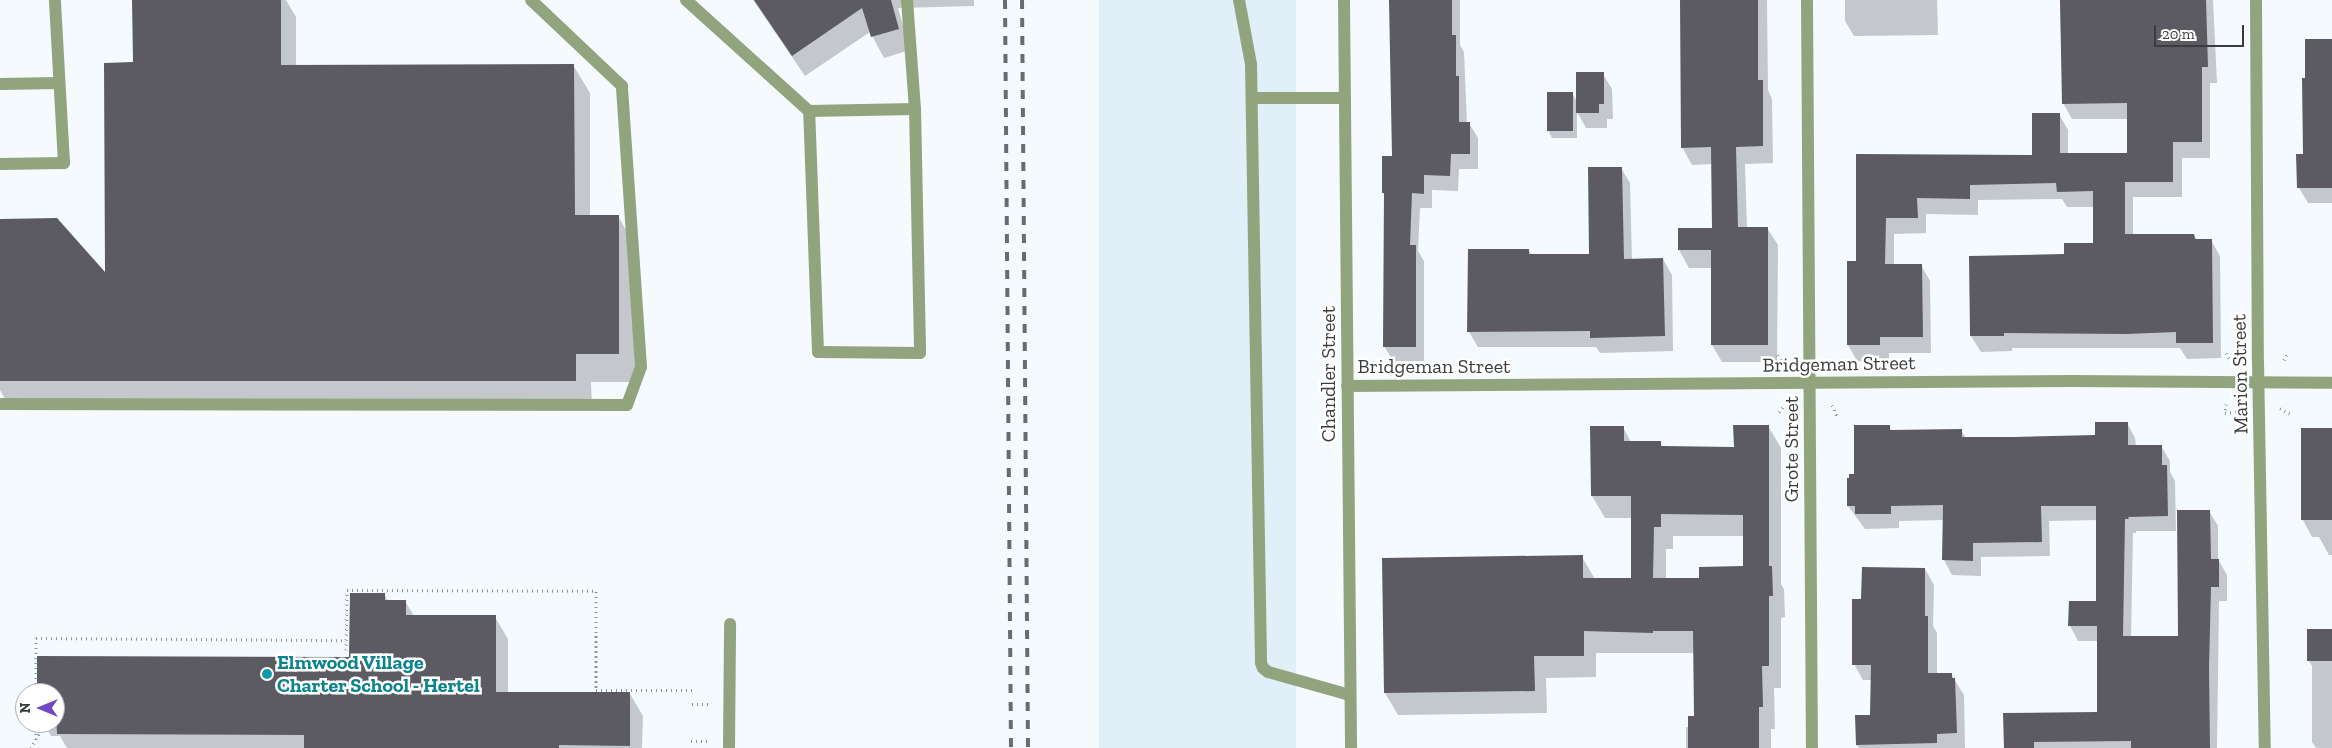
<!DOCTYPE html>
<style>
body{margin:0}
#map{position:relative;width:2332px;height:748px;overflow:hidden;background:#f5faff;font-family:"Zilla Slab",serif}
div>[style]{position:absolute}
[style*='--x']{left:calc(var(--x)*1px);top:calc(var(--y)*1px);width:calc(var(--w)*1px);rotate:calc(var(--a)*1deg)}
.built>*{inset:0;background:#e1eff9;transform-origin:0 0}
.shadow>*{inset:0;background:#0003}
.building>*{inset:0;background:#5b5b61;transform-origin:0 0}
.path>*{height:3px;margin-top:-1.5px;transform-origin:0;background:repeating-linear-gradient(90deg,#909497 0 1px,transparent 0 5px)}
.minor>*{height:12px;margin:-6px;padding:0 6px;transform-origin:6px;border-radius:6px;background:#92a47e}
.rail>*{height:4px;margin-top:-2px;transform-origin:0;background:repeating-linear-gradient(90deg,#686c6f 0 9px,transparent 0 18px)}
.dots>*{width:14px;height:14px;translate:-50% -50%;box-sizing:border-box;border:2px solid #fff;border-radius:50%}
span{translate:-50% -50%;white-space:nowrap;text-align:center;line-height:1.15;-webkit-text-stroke:5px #fff;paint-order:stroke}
.street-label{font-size:20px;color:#3a3d3f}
.culture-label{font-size:20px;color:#0d838f;font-weight:700}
.left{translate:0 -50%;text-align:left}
.north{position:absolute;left:15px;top:683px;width:50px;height:50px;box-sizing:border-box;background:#fff;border:1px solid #b0b1b2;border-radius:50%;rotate:270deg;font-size:14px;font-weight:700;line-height:20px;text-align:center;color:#3a3d3f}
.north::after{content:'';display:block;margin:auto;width:18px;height:22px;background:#704ac3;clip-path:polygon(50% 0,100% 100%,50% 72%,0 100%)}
.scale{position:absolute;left:2154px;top:25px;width:90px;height:22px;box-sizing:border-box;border:2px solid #3a3d3f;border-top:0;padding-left:6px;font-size:15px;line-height:18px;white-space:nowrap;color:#3a3d3f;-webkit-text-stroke:4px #fff;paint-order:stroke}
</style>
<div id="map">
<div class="built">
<i style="left:1099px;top:0;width:197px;height:748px"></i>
</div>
<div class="shadow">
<i style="clip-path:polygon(133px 0,286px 0,296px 17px,296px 66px,573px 65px,590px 93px,590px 216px,618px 216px,634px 244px,635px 382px,591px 382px,592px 408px,11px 409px,0 390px,0 220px,106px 275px,134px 63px)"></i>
<i style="clip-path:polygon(753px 0,974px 0,974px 6px,898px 8px,910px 50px,884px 58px,870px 32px,805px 76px)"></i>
<i style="clip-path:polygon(1391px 0,1460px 0,1460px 45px,1464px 52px,1467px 123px,1469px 123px,1478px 138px,1478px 169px,1459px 169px,1458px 191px,1432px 190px,1432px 208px,1420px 208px,1418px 251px,1424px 261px,1424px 361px,1393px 361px,1384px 346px,1385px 197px,1383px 192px,1393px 157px)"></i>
<i style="clip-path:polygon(1681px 0,1767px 0,1768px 90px,1772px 99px,1773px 163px,1745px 164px,1747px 228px,1767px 228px,1778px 245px,1777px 362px,1722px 362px,1712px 345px,1712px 268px,1689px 268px,1679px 250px,1679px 229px,1713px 229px,1712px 164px,1692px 165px,1682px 147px)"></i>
<i style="clip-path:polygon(1845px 0,1937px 0,1938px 35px,1854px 36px,1845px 21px)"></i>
<i style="clip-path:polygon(2060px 0,2213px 0,2217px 83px,2210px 83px,2210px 158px,2182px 158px,2182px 197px,2133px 197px,2133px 235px,2194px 235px,2197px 240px,2211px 240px,2220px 256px,2221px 358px,2187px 359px,2180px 348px,2012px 348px,2012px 351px,1981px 352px,1971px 336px,2065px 255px,2095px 244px,2095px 207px,2067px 207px,2062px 199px,1978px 200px,1978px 215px,1926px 214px,1926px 233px,1894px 234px,1894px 265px,1921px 265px,1930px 281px,1931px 353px,1889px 353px,1889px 361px,1857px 361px,1848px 345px,1858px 263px,1858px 155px,2033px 157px,2059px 114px,2068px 130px,2068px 154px,2128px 154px,2128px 119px,2072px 119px,2063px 103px)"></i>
<i style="clip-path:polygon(2332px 40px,2332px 203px,2308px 203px,2299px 188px,2304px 155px,2306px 79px)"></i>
<i style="clip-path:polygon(1603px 74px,1612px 89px,1613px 119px,1607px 119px,1607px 128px,1586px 128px,1577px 112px,1577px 138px,1552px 138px,1548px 130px,1572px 93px,1577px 102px)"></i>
<i style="clip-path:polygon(1621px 168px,1630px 183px,1632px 260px,1663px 259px,1672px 275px,1673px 351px,1600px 353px,1596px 347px,1478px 347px,1469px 332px,1529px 250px,1532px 256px,1591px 256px)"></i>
<i style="clip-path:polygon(2127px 423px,2135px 438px,2136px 446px,2161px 446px,2170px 461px,2170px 472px,2175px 481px,2176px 531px,2136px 531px,2136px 533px,2133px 533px,2131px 637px,2179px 637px,2209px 511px,2218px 526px,2218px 559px,2227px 575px,2227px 601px,2219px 601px,2217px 748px,2005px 748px,2098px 714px,2098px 641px,2078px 641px,2070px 626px,2070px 602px,2097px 603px,2097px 520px,2049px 521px,2050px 556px,1981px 557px,1981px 576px,1952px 575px,1944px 560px,1944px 520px,1899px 521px,1899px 528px,1865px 529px,1848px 506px,1856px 475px,1889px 426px,1892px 432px,1961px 430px,1966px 438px,2096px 436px)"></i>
<i style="clip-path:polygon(evenodd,1768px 426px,1781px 448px,1781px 584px,1784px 589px,1785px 617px,1781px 618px,1781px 688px,1774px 688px,1775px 729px,1771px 729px,1771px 748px,1686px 748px,1686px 727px,1689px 727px,1696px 717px,1695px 653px,1596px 653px,1596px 677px,1546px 678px,1547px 713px,1398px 715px,1385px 693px,1582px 557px,1595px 579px,1632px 579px,1632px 518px,1605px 518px,1592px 496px,1623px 427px,1631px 442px,1660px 442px,1663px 448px,1735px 449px,1768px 426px,1673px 536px,1745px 536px,1745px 567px,1700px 579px,1666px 579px,1666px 549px,1673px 549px,1673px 536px)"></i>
<i style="clip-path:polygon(2332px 429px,2332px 555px,2329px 555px,2319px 537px,2312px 537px,2303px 520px)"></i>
<i style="clip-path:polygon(1925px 569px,1934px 585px,1933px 626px,1937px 633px,1937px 674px,1951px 674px,1964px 695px,1965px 748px,1859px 748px,1857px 745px,1871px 716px,1872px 680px,1863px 680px,1854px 664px,1863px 600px)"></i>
<i style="clip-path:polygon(384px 594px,388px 601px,405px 601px,414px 616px,495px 617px,508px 639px,508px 693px,630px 694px,643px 716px,642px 748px,67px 748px,60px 736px,51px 736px,44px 723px,55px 723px,55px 693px,38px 693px,351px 658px)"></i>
<i style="clip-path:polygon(2332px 630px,2332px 748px,2316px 748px,2312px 742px,2312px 666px,2309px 661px,2309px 631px)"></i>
</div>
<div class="building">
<i style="clip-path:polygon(132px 0,281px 0,281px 65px,574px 64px,575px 215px,619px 215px,619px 354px,576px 354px,576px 381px,0 381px,0 219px,57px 218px,105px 272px,104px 63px,133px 62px)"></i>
<i style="clip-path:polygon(754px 0,891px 0,899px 29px,871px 37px,862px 8px,792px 56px)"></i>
<i style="clip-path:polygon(1389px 0,1452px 0,1452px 35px,1456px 35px,1456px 76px,1459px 76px,1459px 122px,1470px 122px,1470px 154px,1451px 154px,1450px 176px,1424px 175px,1424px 194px,1412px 193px,1410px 245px,1416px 245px,1416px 347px,1383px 347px,1384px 193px,1382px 193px,1382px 156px,1392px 156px)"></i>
<i style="clip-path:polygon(1680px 0,1758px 0,1758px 80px,1763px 80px,1763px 146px,1736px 147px,1738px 227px,1768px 227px,1768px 345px,1711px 345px,1711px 250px,1678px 250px,1678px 228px,1712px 228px,1711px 147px,1681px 148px)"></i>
<i style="clip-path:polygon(2060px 0,2206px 0,2208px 67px,2202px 67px,2202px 142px,2173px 142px,2173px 182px,2125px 182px,2125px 234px,2194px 234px,2195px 239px,2212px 239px,2213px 343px,2176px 343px,2176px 332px,2126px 334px,2004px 333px,2004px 336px,1970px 336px,1969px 256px,2064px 254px,2064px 243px,2093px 243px,2093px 191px,2057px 192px,2056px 183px,1970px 185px,1970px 199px,1917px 198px,1918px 218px,1886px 218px,1885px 264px,1922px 264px,1923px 337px,1880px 337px,1880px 345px,1847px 345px,1847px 261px,1856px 261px,1856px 154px,2032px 155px,2032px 113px,2060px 113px,2060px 153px,2127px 153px,2127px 103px,2062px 104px)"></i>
<i style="clip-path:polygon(2305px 39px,2332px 39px,2332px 188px,2297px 188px,2296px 154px,2303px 154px,2302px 78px,2305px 78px)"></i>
<i style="clip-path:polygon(1576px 72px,1604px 72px,1604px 104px,1599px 104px,1599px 113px,1576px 113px)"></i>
<i style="left:1547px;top:92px;width:26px;height:39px"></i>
<i style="clip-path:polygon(1588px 167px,1622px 167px,1624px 259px,1663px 258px,1665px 336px,1590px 338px,1590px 331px,1467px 332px,1468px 249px,1529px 249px,1529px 254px,1589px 254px)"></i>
<i style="clip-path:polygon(2095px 422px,2128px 422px,2128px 445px,2162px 445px,2162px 465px,2167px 465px,2168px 516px,2128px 517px,2129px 519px,2125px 519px,2123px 636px,2178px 636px,2177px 510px,2210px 510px,2211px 559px,2219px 559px,2219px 587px,2211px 587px,2209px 668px,2210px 748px,2131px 748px,2131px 741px,2034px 742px,2034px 748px,2004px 748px,2003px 713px,2097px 712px,2097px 626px,2068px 626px,2069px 601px,2096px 601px,2096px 506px,2041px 506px,2042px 542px,1973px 543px,1973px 561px,1942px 560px,1943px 505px,1891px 506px,1891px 514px,1855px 514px,1855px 506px,1847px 506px,1847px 478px,1849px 478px,1849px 474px,1854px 474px,1854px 425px,1890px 425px,1890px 430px,1962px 429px,1962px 437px,2014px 437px,2095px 435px)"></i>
<i style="clip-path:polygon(evenodd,1733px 425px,1769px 425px,1769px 566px,1772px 566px,1773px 596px,1769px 596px,1769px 666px,1762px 666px,1763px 707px,1759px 707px,1759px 748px,1688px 748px,1688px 716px,1694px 716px,1693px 631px,1653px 631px,1653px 633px,1584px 631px,1584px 656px,1534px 656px,1535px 691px,1384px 693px,1382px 558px,1583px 555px,1583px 578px,1631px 578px,1631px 496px,1591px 496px,1590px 426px,1624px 426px,1624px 441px,1661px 441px,1661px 446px,1734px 447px,1733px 425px,1661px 514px,1743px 515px,1743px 566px,1699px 567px,1699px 578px,1653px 578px,1654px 527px,1661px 527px,1661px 514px)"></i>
<i style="left:2301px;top:428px;width:31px;height:92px"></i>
<i style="clip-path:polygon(1862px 567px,1925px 568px,1925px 616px,1928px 616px,1928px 673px,1952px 673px,1952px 678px,1955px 678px,1957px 733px,1937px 734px,1937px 743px,1856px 745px,1855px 715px,1870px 715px,1871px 665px,1852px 665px,1852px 599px,1861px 599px)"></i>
<i style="clip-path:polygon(350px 593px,385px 593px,385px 600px,406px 600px,406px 615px,496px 615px,496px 692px,630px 692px,630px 746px,559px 745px,559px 748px,304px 748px,304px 735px,57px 734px,55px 693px,37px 693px,37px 656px,349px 657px)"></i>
<i style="left:2307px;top:629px;width:25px;height:32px"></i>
</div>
<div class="path">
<i style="--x:2226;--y:353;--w:9;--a:58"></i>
<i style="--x:1777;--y:355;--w:9;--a:54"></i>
<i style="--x:2284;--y:360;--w:9;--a:-63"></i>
<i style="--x:2226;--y:404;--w:9;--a:96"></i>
<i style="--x:2225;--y:413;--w:12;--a:-9"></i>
<i style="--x:1832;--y:405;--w:12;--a:66"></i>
<i style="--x:2280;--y:408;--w:14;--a:30"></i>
<i style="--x:1779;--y:412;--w:9;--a:-54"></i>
<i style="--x:346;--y:650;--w:60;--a:-89"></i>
<i style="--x:347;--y:590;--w:249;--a:0.2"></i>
<i style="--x:596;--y:591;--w:99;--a:90"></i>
<i style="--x:596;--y:690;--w:96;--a:0"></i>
<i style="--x:36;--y:693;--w:55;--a:-90"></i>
<i style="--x:36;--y:638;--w:310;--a:0.4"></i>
<i style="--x:692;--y:704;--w:16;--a:0"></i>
<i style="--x:36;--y:740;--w:17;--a:-90"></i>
<i style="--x:691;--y:741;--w:17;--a:0"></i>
<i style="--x:31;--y:748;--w:22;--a:-60"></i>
</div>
<div class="minor">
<i style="--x:686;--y:0;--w:166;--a:42.1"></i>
<i style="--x:809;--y:111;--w:106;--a:-1.1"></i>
<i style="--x:915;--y:109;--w:244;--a:88.8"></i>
<i style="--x:920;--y:353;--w:102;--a:-179.4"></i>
<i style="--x:818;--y:352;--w:241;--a:-92.1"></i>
<i style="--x:907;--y:0;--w:109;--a:85.8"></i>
<i style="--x:1239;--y:0;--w:65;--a:79.4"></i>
<i style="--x:1251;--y:64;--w:599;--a:89.04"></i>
<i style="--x:1261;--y:663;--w:5;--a:68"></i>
<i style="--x:1263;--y:668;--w:6;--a:39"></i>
<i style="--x:1268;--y:672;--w:85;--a:15.7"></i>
<i style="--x:1344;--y:0;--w:748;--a:89.46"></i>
<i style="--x:1807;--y:0;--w:748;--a:89.62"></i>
<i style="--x:2256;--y:0;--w:361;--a:89.7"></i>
<i style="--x:2258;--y:361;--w:387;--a:89"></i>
<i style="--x:0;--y:84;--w:59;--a:-1"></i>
<i style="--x:1252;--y:98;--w:93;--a:0"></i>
<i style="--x:0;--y:164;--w:64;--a:-0.9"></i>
<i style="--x:64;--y:163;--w:163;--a:-93.2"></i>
<i style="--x:1347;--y:386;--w:725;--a:-0.4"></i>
<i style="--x:2072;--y:381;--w:260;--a:0.4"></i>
<i style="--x:0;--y:404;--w:627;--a:0.09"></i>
<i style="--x:627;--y:405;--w:40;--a:-69.8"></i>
<i style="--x:641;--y:367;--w:282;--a:-93.9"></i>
<i style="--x:622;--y:86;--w:125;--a:-136.6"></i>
<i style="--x:729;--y:748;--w:124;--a:-89.5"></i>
</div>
<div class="rail">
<i style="--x:1005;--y:0;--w:748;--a:89.54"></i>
<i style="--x:1022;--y:0;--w:748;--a:89.54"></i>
</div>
<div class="dots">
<i style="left:267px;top:674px;background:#0f9aa8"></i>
</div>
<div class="street-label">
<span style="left:1839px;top:364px;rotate:-1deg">Bridgeman Street</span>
<span style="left:1434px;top:366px">Bridgeman Street</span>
<span style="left:1328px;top:374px;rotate:-90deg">Chandler Street</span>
<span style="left:2240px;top:374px;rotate:-91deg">Marion Street</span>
<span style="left:1791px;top:449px;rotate:-90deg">Grote Street</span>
</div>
<div class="culture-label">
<span class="left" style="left:277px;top:674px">Elmwood Village<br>Charter School - Hertel</span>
</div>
<div class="north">N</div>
<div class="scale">20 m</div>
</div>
